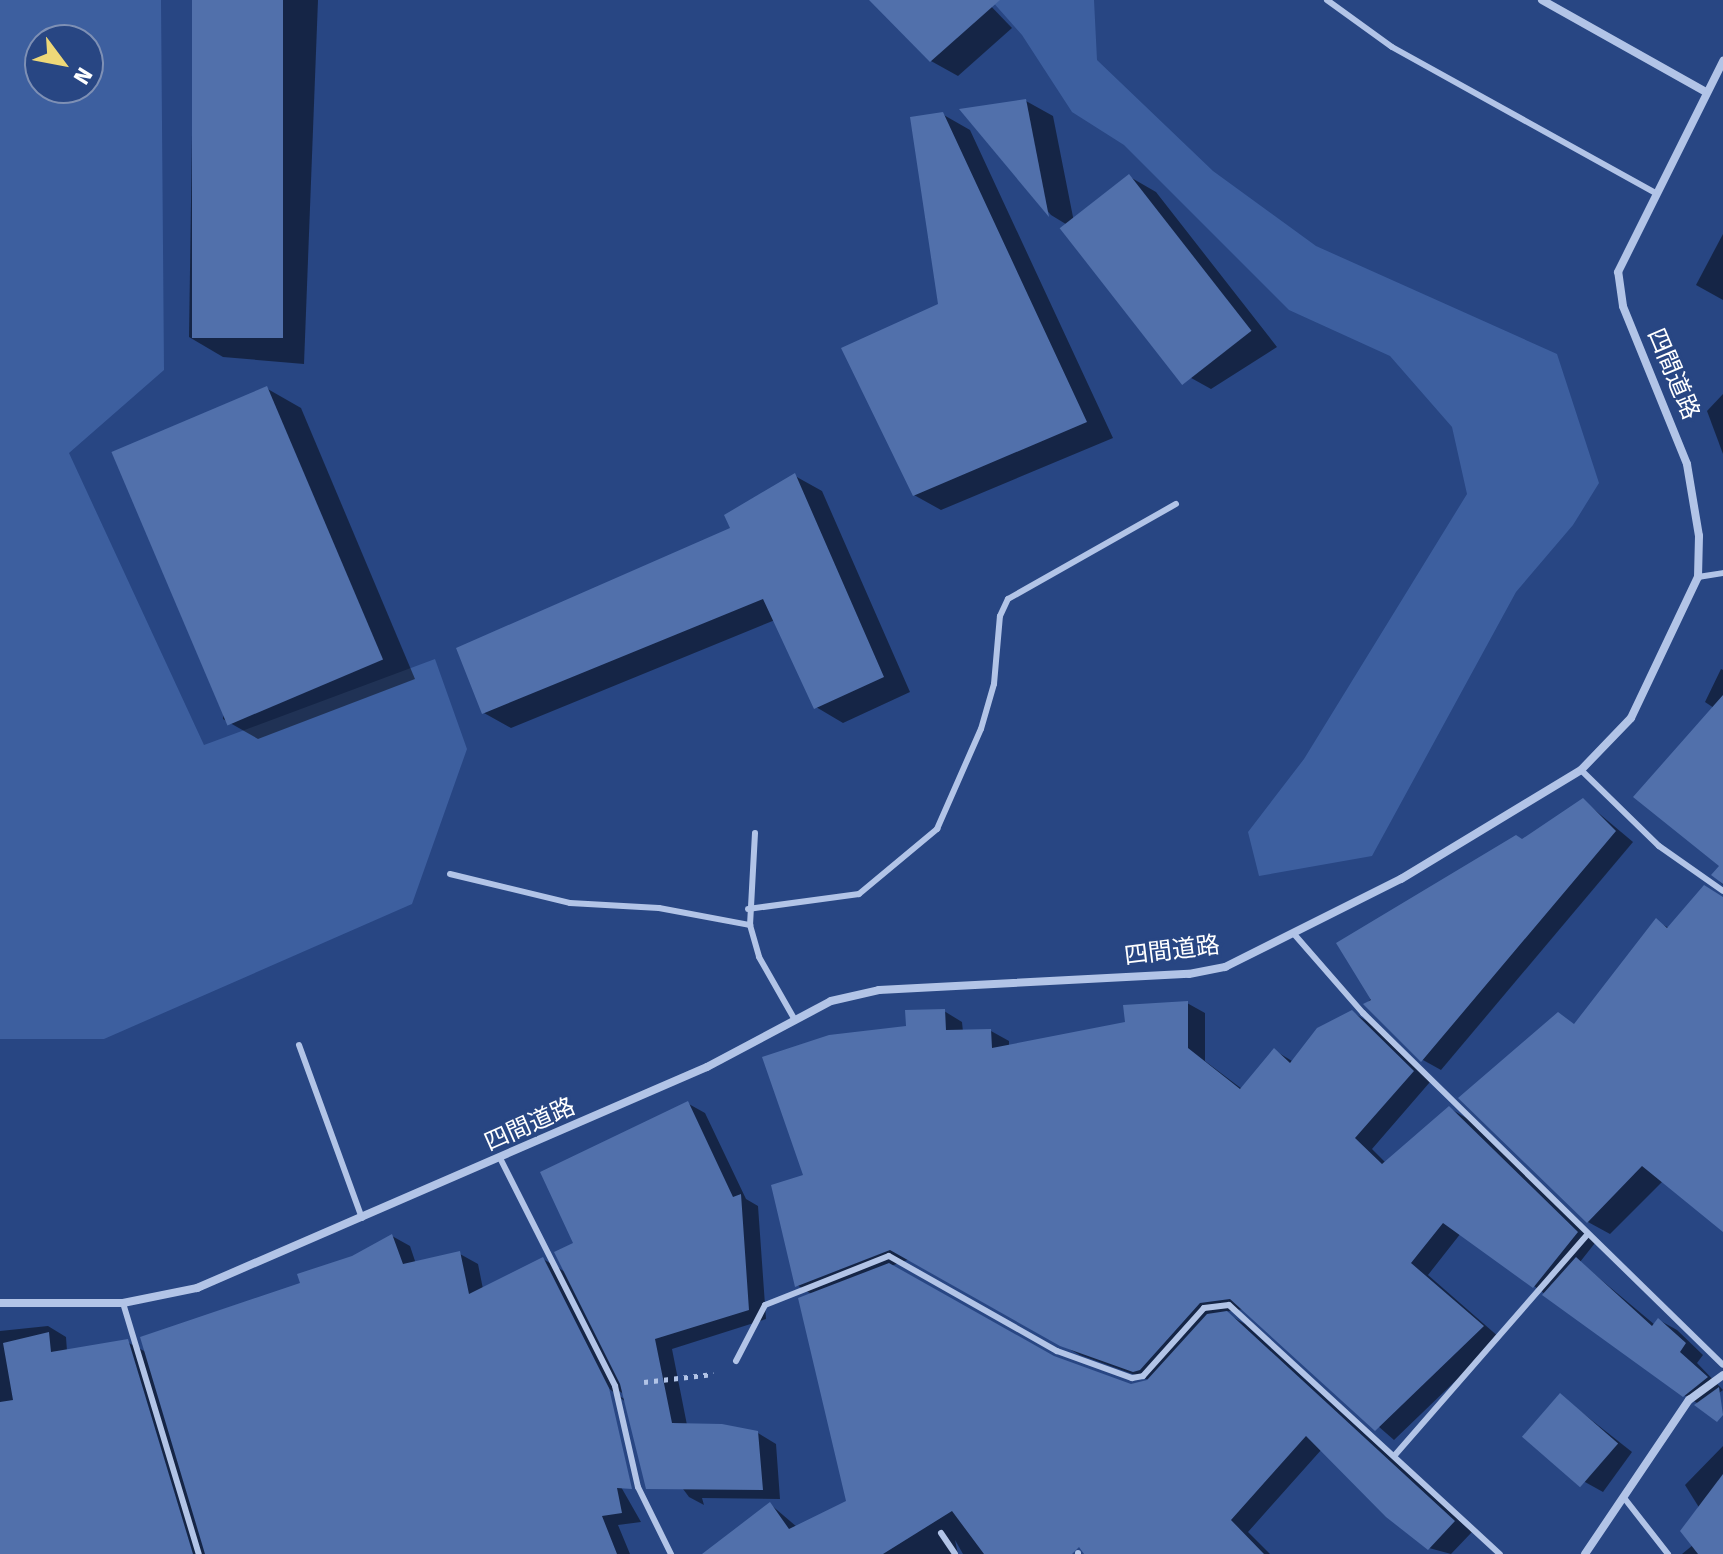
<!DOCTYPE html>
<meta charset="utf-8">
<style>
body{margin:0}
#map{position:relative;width:1723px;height:1554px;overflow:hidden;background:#284683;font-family:"Fira Sans","Noto Sans JP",sans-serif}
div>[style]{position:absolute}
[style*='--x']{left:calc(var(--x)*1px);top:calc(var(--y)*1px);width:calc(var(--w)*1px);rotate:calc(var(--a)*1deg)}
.green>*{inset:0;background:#3d5f9f}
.shadow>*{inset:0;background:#0007}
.building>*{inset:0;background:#5170ab;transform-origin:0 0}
.path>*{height:5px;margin-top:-2.5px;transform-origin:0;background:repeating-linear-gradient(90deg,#b2c4e7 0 4px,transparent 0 10px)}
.lane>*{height:6px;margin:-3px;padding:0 3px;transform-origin:3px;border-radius:3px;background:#b2c4e7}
.street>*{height:8px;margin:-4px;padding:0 4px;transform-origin:4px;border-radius:4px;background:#b2c4e7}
span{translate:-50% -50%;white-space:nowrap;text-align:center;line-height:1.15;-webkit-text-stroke:6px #284683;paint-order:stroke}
.street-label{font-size:24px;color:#fff}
.north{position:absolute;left:24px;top:24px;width:80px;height:80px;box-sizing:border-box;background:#284683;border:2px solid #7e90b5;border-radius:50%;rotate:122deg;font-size:22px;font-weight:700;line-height:32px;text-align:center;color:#fff}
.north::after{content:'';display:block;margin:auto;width:28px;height:36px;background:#eed878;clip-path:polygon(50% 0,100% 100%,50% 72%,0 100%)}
</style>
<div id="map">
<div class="green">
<i style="clip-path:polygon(evenodd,0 0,161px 0,164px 370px,69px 453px,204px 745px,435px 659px,467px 749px,412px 904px,104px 1039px,0 1039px,0 0,88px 40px,88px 88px,40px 88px,40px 40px,88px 40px)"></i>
<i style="clip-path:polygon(991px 0,1094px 0,1097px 60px,1213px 171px,1316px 246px,1557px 354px,1599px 483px,1573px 525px,1516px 592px,1372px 856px,1259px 876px,1248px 832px,1304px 759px,1467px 494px,1452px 427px,1390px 356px,1289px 310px,1124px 145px,1072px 112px,1022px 35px)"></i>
</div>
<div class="shadow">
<i style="clip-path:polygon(194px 0,318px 0,304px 364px,223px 357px,189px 337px)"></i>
<i style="clip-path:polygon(872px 0,985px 0,1012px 28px,958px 76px,931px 61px)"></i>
<i style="clip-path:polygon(1026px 101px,1053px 116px,1074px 222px,1130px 177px,1156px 192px,1277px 347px,1211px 389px,1184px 374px,1069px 226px,1051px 215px,963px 111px)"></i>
<i style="clip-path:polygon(942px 114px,970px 130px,1113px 438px,941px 510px,914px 495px,940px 305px)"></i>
<i style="clip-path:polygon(1723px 234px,1723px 300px,1696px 285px)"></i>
<i style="clip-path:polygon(266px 388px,301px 408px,415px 679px,258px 739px,223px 719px)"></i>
<i style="clip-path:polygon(1723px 394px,1723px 454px,1707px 411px)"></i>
<i style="clip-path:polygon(795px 476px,822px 491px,910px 692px,843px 723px,816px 707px,775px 620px,511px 728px,484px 713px,733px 529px)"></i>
<i style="clip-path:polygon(1721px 669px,1723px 670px,1723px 885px,1714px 875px,1722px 866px,1714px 708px,1705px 702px)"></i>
<i style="clip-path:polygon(1583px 800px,1633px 842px,1441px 1070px,1423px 1060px,1366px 1004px,1523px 841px)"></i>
<i style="clip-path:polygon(1723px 898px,1723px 1230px,1663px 1181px,1610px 1234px,1588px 1222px,1575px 1025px,1656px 921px,1669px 928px)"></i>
<i style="clip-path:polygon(evenodd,1187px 1003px,1205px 1013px,1205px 1061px,1242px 1089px,1274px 1050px,1292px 1061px,1352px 1012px,1370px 1023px,1430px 1082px,1372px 1149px,1386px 1163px,1449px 1108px,1468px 1119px,1595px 1243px,1580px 1262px,1655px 1325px,1659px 1320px,1677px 1330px,1703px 1355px,1697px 1363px,1723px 1390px,1702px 1406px,1684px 1395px,1461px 1233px,1428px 1275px,1500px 1338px,1394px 1440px,1244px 1309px,1224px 1312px,1245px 1324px,1472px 1532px,1451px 1554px,1429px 1548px,1322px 1449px,1248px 1532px,1270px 1554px,1084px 1554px,1083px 1546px,1071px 1548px,1072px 1554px,963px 1554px,955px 1540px,958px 1554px,731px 1554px,770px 1504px,797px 1527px,848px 1502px,813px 1295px,797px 1285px,805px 1176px,908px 1028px,944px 1011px,962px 1022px,963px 1032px,991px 1031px,1009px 1041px,1009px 1047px,1127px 1024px,1187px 1003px,910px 1259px,1080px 1355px,1152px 1381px,1132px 1386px,1053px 1358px,891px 1266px,910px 1259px)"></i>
<i style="clip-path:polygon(evenodd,687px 1103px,705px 1113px,746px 1199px,758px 1206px,766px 1319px,672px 1349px,687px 1425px,758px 1433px,776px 1444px,780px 1499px,702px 1498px,704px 1505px,689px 1497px,633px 1422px,628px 1404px,606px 1386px,575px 1406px,641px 1522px,618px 1525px,630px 1554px,0 1554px,0 1331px,48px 1326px,66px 1337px,67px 1351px,127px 1342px,146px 1352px,303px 1284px,392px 1236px,410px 1246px,416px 1264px,460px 1254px,478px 1264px,483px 1289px,543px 1259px,567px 1273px,575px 1244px,687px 1103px,619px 1391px,633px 1400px,632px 1403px,619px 1396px,619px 1391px)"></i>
<i style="clip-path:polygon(1561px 1396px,1632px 1452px,1603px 1492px,1585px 1482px)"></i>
<i style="clip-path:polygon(1723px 1446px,1723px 1554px,1682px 1554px,1693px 1545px,1700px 1509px,1685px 1485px)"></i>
</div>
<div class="building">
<i style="left:192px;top:0;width:91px;height:338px"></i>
<i style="clip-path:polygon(869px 0,1000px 0,930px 62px)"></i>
<i style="clip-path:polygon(1026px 99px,1049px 217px,959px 109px)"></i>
<i style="clip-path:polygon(943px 112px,1087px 422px,913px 496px,841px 348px,938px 304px,910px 117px)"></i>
<i style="left:1129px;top:174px;width:199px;height:88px;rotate:52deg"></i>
<i style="left:267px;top:386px;width:297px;height:169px;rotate:67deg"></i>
<i style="clip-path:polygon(795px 473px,884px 677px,814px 709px,763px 599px,482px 714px,456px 648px,730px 528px,724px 515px)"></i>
<i style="clip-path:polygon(1723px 695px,1723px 884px,1711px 875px,1719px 866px,1633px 797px)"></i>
<i style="clip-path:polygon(1583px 798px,1616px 831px,1421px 1062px,1363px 1004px,1371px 1000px,1336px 943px,1516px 835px,1522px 839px)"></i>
<i style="clip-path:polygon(1704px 885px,1723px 897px,1723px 1232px,1642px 1166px,1587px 1223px,1458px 1098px,1558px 1012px,1574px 1024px,1656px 918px,1667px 928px)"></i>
<i style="clip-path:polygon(1188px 1001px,1188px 1048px,1240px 1089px,1274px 1048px,1290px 1063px,1317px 1028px,1352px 1010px,1414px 1071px,1355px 1138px,1382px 1164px,1449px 1106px,1578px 1232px,1533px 1288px,1443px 1223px,1411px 1263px,1484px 1326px,1375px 1431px,1230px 1299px,1200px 1303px,1140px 1370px,1133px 1372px,1060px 1346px,890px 1250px,795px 1287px,771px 1185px,803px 1175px,762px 1057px,829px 1035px,906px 1026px,905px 1010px,945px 1009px,946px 1030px,991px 1029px,992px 1048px,1125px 1022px,1123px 1005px)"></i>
<i style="clip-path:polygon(688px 1101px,733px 1197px,741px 1194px,749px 1310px,655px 1339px,672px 1423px,722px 1424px,758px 1431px,763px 1490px,646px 1489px,620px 1384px,554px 1252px,573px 1243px,540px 1172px)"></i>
<i style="clip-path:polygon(392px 1234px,403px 1264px,460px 1251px,469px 1294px,543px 1257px,609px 1388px,632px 1489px,617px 1488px,622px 1513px,602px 1516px,617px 1554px,205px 1554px,140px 1337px,300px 1283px,297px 1274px,352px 1256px)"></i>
<i style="clip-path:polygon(1576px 1257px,1652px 1326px,1658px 1318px,1686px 1343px,1680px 1352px,1708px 1377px,1683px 1397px,1542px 1295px)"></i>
<i style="clip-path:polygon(889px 1263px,1054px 1356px,1131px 1384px,1147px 1380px,1207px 1314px,1227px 1311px,1455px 1521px,1428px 1550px,1386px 1517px,1306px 1436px,1231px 1520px,1264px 1554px,1084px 1554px,1079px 1547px,1072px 1554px,984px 1554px,952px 1511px,883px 1554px,702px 1554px,770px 1502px,789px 1529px,846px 1501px,798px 1298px)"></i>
<i style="clip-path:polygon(49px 1332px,51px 1352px,128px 1339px,193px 1554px,0 1554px,0 1402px,13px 1400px,3px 1343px)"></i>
<i style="clip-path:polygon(1719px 1387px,1723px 1415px,1717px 1422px,1694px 1405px)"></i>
<i style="left:1560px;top:1393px;width:77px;height:58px;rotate:41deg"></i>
<i style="clip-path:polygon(1723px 1474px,1723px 1554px,1698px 1554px,1680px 1531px)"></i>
</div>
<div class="path">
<i style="--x:644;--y:1382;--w:70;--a:-6.5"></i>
</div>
<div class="lane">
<i style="--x:1327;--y:0;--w:80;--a:35.9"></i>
<i style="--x:1392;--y:47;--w:299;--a:29"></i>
<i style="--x:1698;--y:577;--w:25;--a:-9"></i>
<i style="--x:1581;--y:770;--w:109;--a:44.3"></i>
<i style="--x:1659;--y:846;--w:78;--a:35.1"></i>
<i style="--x:755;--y:833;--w:92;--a:93.1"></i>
<i style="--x:750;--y:925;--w:33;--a:74"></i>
<i style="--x:759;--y:957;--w:73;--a:60.3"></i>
<i style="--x:450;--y:874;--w:123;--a:13.6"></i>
<i style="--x:570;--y:903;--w:89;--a:3.2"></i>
<i style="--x:659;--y:908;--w:93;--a:10.6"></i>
<i style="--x:748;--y:909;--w:112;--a:-7.7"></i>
<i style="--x:859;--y:894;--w:102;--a:-39.8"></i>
<i style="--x:937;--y:829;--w:109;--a:-66.3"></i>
<i style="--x:981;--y:729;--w:47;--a:-73.9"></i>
<i style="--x:994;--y:684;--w:68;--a:-85"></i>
<i style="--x:1000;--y:616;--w:19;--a:-65"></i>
<i style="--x:1008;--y:599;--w:193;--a:-29.5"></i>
<i style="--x:1294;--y:934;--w:105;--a:48.9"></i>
<i style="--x:1363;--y:1013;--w:503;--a:44.36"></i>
<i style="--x:299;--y:1045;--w:184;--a:70"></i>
<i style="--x:501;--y:1160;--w:253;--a:63.2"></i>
<i style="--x:615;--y:1386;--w:104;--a:77.2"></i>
<i style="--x:638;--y:1487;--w:75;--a:63.8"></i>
<i style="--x:123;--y:1303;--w:262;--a:73.2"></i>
<i style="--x:736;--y:1361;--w:63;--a:-62.6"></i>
<i style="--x:765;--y:1305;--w:133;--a:-21.6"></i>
<i style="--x:889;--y:1256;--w:193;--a:29.5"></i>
<i style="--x:1057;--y:1351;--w:80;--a:19.8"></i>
<i style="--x:1132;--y:1378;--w:11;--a:-10"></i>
<i style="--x:1143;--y:1376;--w:91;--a:-48.1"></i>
<i style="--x:1204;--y:1308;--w:25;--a:-7"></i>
<i style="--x:1229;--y:1305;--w:368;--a:42.6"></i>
<i style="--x:1395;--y:1455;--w:291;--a:-48.9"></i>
<i style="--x:1625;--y:1499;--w:70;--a:52"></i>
<i style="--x:941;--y:1533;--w:25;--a:56"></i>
<i style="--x:1078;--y:1553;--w:1;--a:90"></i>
</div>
<div class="street">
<i style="--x:1542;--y:0;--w:188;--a:29.3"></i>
<i style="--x:0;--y:1303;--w:123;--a:0"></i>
<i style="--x:123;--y:1303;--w:76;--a:-11.5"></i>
<i style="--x:197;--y:1288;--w:556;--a:-23.43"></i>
<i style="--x:707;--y:1067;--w:140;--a:-28"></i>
<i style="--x:831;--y:1001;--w:49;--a:-12.9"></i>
<i style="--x:879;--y:990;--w:310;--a:-3"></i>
<i style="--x:1189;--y:974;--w:37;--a:-11"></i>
<i style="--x:1225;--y:967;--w:197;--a:-26.6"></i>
<i style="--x:1401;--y:879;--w:210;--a:-31.2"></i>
<i style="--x:1581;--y:770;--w:72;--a:-46.1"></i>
<i style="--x:1631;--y:718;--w:156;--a:-64.6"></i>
<i style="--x:1698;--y:577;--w:41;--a:-88.6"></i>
<i style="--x:1699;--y:536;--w:73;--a:-99.5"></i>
<i style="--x:1687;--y:464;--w:170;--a:-112.1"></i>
<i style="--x:1623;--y:306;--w:34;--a:-98"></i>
<i style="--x:1618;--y:272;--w:236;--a:-63.5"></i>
<i style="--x:1585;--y:1554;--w:186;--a:-56"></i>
<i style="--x:1689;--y:1400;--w:42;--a:-36.3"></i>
</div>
<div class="street-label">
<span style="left:1673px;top:374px;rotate:67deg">四間道路</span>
<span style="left:1172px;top:951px;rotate:-7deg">四間道路</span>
<span style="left:530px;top:1125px;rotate:-24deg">四間道路</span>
</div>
<div class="north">N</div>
</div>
